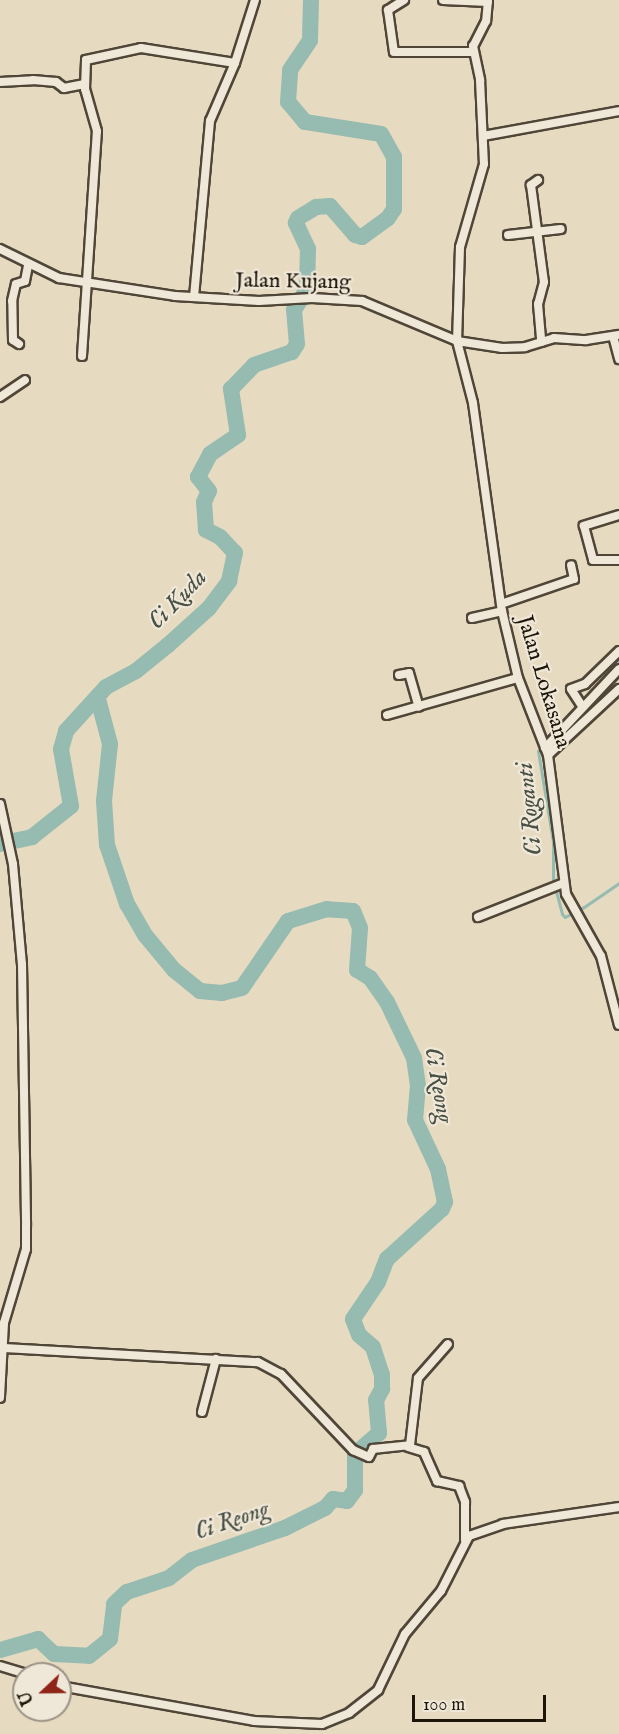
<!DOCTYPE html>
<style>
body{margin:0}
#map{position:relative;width:619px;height:1734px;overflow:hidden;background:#e6dac1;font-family:"IM FELL English",serif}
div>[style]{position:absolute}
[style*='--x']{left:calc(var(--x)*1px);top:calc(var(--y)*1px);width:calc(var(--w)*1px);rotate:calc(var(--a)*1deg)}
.stream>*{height:3px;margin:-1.5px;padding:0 1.5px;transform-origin:1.5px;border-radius:1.5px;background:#96bbb1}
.river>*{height:16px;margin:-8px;padding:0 8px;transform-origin:8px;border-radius:8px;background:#96bbb1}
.roads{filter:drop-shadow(2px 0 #504638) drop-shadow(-2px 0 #504638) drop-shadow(0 2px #504638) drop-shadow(0 -2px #504638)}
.minor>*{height:8px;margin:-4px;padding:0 4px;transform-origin:4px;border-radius:4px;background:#efe7d7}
span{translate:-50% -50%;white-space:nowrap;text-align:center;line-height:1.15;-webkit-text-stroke:4.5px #efe7d7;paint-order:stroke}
.street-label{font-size:22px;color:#1e150a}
.water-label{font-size:24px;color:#484f44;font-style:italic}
.north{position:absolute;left:12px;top:1662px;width:60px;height:60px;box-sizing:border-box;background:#efe7d7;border:2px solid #9b9385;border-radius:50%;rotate:248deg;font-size:16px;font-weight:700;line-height:24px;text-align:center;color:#1e150a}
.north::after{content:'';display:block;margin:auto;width:21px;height:27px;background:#8f2418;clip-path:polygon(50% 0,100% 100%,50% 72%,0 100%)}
.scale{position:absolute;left:412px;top:1695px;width:134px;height:27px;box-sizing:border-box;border:3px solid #1e150a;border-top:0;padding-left:8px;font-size:18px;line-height:21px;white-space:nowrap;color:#1e150a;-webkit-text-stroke:4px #efe7d7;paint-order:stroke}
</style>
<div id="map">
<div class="stream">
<i style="--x:619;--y:661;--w:121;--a:132"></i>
<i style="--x:538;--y:751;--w:92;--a:80.6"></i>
<i style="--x:553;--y:842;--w:38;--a:90"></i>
<i style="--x:553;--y:880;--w:35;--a:75"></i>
<i style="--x:562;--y:914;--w:4;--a:45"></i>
<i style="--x:565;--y:917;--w:21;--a:-28"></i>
<i style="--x:584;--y:907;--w:42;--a:-34.4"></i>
</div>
<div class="river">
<i style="--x:0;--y:844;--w:33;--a:-12"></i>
<i style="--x:32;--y:837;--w:50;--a:-38.5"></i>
<i style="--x:71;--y:806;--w:58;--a:-100"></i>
<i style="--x:61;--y:749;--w:19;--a:-74"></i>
<i style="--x:66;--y:731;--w:59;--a:-47.7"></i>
<i style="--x:106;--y:687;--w:34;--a:-28"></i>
<i style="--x:136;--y:671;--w:40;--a:-39"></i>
<i style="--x:167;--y:646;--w:57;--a:-42.1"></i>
<i style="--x:209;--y:608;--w:34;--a:-53"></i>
<i style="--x:229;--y:581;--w:29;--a:-78"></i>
<i style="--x:235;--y:553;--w:22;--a:-133"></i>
<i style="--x:220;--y:537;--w:16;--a:-153"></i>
<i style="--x:206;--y:530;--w:28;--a:-94"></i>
<i style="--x:204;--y:502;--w:12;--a:-66"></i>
<i style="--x:209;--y:491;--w:18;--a:-128"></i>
<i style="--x:198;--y:477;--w:26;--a:-62"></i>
<i style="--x:210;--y:454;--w:34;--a:-34"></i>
<i style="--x:238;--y:435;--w:47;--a:-98.7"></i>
<i style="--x:231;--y:389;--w:33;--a:-46"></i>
<i style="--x:254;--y:365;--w:40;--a:-18.9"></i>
<i style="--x:292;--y:352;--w:9;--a:-58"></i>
<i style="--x:297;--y:344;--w:34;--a:-95"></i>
<i style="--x:294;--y:310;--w:25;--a:-58"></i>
<i style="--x:307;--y:289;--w:40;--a:-88.6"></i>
<i style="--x:308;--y:249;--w:29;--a:-115"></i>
<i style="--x:296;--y:223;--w:5;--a:-68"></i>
<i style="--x:298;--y:218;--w:21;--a:-31"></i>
<i style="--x:316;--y:207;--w:14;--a:-4"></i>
<i style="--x:330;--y:206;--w:38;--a:49"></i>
<i style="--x:355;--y:235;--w:7;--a:16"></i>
<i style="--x:362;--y:237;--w:32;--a:-36"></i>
<i style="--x:388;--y:218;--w:11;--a:-56"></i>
<i style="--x:394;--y:209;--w:52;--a:-90"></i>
<i style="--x:394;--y:157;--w:26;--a:-119"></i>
<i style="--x:381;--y:134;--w:77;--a:-171"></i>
<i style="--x:305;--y:122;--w:26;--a:-130"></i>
<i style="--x:288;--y:102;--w:32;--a:-86"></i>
<i style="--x:290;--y:70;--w:36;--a:-56"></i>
<i style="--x:310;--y:40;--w:40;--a:-88.6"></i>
<i style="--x:0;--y:1650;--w:40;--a:-16"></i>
<i style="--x:38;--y:1639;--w:22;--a:43"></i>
<i style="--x:54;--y:1654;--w:35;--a:3"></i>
<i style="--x:89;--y:1656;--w:27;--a:-39"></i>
<i style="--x:110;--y:1639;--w:35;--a:-83"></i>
<i style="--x:114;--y:1604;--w:18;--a:-43"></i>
<i style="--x:127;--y:1592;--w:44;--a:-18.4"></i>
<i style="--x:169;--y:1578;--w:29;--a:-38"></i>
<i style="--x:192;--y:1560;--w:98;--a:-19"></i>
<i style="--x:285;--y:1528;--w:45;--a:-26.6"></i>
<i style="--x:325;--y:1508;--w:12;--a:-48"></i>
<i style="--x:333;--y:1499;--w:14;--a:8"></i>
<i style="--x:347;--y:1501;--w:14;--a:-54"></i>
<i style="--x:355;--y:1490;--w:36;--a:-90"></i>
<i style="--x:355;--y:1454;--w:32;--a:-41"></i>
<i style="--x:379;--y:1433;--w:33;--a:-95"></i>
<i style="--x:376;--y:1400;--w:13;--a:-61"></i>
<i style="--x:382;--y:1389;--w:14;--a:-90"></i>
<i style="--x:382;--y:1375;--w:29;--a:-108"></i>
<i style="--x:373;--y:1347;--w:18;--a:-139"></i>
<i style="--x:359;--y:1335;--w:17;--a:-111"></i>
<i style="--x:353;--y:1319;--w:45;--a:-56"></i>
<i style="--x:378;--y:1282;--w:25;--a:-69"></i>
<i style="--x:387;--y:1259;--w:74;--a:-42.3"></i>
<i style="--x:442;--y:1209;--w:8;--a:-67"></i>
<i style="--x:445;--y:1202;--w:34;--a:-102"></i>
<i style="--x:438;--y:1169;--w:54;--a:-115.1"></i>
<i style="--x:415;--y:1120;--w:34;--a:-85"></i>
<i style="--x:418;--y:1086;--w:28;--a:-98"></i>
<i style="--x:414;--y:1058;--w:62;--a:-115.7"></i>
<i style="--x:387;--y:1002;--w:29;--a:-125"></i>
<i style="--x:370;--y:978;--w:15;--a:-148"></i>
<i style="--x:357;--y:970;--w:42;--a:-85.9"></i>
<i style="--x:360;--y:928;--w:18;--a:-112"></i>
<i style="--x:353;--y:911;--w:26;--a:-176"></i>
<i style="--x:327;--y:909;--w:41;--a:162.9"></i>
<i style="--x:288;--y:921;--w:81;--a:124.5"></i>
<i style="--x:242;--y:988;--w:21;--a:166"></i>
<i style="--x:222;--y:993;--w:22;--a:-175"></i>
<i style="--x:200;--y:991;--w:33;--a:-141"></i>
<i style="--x:174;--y:970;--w:45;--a:-129.6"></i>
<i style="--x:145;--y:935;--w:36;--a:-120"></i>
<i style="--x:127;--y:904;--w:62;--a:-108.7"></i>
<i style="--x:107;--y:845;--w:44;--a:-93.9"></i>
<i style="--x:104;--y:801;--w:57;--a:-84"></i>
<i style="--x:110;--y:744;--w:47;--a:-104.9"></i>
</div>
<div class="roads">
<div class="minor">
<i style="--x:404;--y:0;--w:19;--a:148"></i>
<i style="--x:388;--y:10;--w:42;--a:81.9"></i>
<i style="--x:394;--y:52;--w:80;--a:0"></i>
<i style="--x:443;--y:0;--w:45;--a:2.5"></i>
<i style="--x:488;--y:0;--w:21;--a:95"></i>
<i style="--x:486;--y:21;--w:28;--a:117"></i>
<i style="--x:473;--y:46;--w:35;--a:78"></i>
<i style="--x:480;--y:80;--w:84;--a:87.3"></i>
<i style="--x:484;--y:164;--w:86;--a:106.1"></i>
<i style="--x:460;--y:247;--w:94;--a:91.8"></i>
<i style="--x:457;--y:341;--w:64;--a:75.5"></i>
<i style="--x:473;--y:403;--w:210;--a:82.1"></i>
<i style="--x:502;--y:611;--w:69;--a:76.6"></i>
<i style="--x:518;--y:678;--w:83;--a:68.7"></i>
<i style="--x:548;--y:755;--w:140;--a:82.6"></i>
<i style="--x:566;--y:894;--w:71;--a:60.6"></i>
<i style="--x:601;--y:956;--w:71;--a:75.4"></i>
<i style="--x:0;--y:82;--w:33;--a:-3"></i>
<i style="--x:33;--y:80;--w:23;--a:5"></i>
<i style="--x:56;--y:82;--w:10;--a:37"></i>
<i style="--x:64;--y:88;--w:21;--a:-11"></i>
<i style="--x:483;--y:136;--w:138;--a:-10.4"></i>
<i style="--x:538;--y:180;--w:9;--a:144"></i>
<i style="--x:531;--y:185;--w:98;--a:82.4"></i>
<i style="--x:544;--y:282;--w:23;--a:105"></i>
<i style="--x:538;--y:304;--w:38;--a:85"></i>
<i style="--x:508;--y:235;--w:53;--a:-6.5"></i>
<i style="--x:0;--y:249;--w:66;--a:26.2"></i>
<i style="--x:59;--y:278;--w:117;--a:8.8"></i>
<i style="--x:175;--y:296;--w:84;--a:3.4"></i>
<i style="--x:259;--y:301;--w:53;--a:-3.2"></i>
<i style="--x:312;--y:298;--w:50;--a:3.4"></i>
<i style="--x:362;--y:301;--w:103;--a:22.8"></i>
<i style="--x:457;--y:341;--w:46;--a:8.8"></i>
<i style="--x:502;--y:348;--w:23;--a:-2"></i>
<i style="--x:525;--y:347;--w:30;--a:-17"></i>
<i style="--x:554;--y:338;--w:32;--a:4"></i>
<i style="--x:586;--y:340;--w:33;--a:-9"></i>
<i style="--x:194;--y:297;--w:177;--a:-84.8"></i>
<i style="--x:210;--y:121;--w:63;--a:-66.7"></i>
<i style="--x:235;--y:63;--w:66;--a:-72.4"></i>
<i style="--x:613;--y:336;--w:24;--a:75"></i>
<i style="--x:19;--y:344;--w:7;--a:-146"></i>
<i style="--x:13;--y:340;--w:39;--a:-91"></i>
<i style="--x:12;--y:301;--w:17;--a:-77"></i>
<i style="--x:16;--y:284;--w:9;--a:-18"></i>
<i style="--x:25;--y:281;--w:16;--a:-79"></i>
<i style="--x:82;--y:356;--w:225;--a:-86.2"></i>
<i style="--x:97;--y:131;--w:44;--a:-105.9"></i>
<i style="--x:85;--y:89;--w:29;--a:-88"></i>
<i style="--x:86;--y:60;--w:56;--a:-12.3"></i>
<i style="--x:141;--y:48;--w:95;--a:9.1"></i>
<i style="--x:0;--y:397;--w:30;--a:-34"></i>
<i style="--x:619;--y:515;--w:37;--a:163"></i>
<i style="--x:584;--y:526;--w:35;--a:75"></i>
<i style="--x:593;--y:560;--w:26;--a:0"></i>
<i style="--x:501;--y:604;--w:77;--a:-18.9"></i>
<i style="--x:574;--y:579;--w:14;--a:-102"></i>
<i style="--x:472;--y:618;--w:31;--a:-13"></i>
<i style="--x:399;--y:675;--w:10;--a:-11"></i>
<i style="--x:409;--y:673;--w:35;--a:74"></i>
<i style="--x:582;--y:706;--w:20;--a:-123"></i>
<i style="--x:571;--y:689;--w:15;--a:-20"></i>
<i style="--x:585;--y:684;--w:47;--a:-44.1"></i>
<i style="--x:387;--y:715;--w:136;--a:-15.8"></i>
<i style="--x:545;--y:748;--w:108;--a:-46.9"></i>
<i style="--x:548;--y:755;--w:97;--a:-42.9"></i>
<i style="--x:0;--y:804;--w:61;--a:77.8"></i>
<i style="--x:13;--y:864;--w:100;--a:84.9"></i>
<i style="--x:22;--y:964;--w:262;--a:89.1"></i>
<i style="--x:26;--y:1226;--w:23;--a:90"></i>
<i style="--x:26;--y:1249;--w:77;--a:106.6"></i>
<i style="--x:4;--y:1323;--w:75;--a:93.1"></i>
<i style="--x:478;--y:917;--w:92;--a:-21.6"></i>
<i style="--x:4;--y:1348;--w:254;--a:3.2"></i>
<i style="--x:258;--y:1362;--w:26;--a:28"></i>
<i style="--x:281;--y:1374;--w:105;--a:46.5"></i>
<i style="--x:353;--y:1450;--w:17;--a:24"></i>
<i style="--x:369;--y:1457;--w:9;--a:-63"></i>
<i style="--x:373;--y:1449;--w:37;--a:-6"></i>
<i style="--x:410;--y:1445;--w:67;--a:-83.2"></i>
<i style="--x:418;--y:1378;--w:45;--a:-48.6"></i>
<i style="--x:202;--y:1412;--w:55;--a:-75.2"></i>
<i style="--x:408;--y:1447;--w:17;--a:17"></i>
<i style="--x:424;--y:1452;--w:32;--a:66"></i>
<i style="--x:437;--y:1481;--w:23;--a:13"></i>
<i style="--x:459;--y:1486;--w:17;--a:69"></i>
<i style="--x:465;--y:1502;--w:38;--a:90"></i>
<i style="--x:0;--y:1666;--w:28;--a:17"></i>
<i style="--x:60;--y:1686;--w:197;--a:10.2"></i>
<i style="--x:254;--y:1721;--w:68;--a:2.5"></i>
<i style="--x:322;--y:1724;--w:29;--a:-22"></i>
<i style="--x:349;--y:1713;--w:37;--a:-38"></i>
<i style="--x:378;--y:1690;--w:62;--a:-64.3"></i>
<i style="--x:405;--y:1634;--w:56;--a:-50.1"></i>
<i style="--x:441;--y:1591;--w:62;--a:-63"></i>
<i style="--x:469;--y:1536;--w:36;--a:-19"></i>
<i style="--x:503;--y:1524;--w:117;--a:-8.3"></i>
</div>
</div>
<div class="street-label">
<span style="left:293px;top:282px;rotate:1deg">Jalan Kujang</span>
<span style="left:543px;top:682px;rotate:73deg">Jalan Lokasana</span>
</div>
<div class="water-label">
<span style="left:178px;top:600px;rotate:-46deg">Ci Kuda</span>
<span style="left:530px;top:809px;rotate:-96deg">Ci Roganti</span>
<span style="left:438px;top:1085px;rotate:80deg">Ci Reong</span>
<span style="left:232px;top:1521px;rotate:-19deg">Ci Reong</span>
</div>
<div class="north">U</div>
<div class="scale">100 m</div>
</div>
